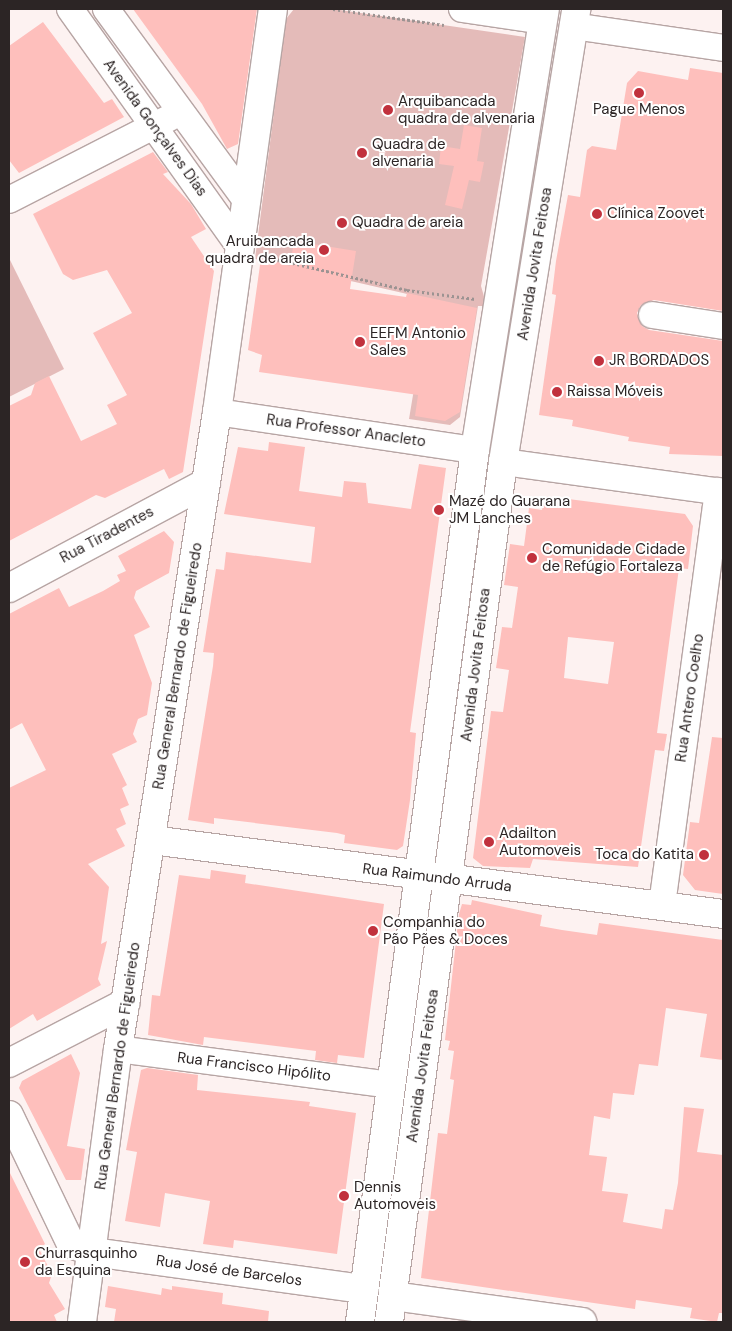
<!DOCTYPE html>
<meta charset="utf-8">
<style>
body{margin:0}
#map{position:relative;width:732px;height:1331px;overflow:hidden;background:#fdf2f1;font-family:"DM Sans",sans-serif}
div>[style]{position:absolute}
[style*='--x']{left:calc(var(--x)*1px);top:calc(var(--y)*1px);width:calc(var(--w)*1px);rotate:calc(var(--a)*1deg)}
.green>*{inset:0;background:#e4bbb9}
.building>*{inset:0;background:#febfbc}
.path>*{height:3px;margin-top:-1.5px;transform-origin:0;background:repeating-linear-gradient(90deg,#9c9392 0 2.5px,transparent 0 5px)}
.roads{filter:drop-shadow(1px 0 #b7a5a4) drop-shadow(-1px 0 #b7a5a4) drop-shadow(0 1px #b7a5a4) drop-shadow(0 -1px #b7a5a4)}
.minor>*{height:26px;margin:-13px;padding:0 13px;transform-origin:13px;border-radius:13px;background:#fff}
.tertiary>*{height:28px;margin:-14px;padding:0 14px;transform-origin:14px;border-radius:14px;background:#fff}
.primary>*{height:28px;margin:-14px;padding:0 14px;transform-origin:14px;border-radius:14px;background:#fff}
.dots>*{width:14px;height:14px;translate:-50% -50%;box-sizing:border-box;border:2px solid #fff;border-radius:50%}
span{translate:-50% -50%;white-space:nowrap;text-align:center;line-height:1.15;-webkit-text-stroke:4px #fff;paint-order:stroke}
.poi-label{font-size:15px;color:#2c2525}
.left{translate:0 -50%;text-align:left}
.right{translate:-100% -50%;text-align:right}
.street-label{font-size:15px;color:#2c2525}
.frame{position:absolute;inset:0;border:10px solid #2c2525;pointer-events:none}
</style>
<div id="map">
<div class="green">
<i style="clip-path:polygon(294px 9px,333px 9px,525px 37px,481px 286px,485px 300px,484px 306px,478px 306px,460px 417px,450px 425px,409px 419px,429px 299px,255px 259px,286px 19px)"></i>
<i style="clip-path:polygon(9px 258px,64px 369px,9px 397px)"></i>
</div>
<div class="building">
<i style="clip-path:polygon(133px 9px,257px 9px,238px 144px,227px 149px,202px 104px)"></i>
<i style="clip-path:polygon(43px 22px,104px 103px,112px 99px,124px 117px,19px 173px,9px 160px,9px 46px)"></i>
<i style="clip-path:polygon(690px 68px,723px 73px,723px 311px,654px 300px,641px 305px,637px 313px,642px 326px,649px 330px,723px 341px,723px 456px,669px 454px,670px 447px,628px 441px,629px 437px,572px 426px,573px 420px,539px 415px,556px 295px,552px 294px,556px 261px,568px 195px,580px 197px,587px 150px,592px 146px,616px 150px,627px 83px,638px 71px,688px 80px)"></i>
<i style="clip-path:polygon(464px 125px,482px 128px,477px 161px,484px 162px,480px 182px,469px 180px,462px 209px,445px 205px,454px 166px,439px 164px,441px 146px,460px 149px)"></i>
<i style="clip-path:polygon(153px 152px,168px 172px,163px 174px,191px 204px,206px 229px,191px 237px,214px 271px,183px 472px,169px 479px,164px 469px,105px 498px,96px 495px,9px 541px,9px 406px,31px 395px,35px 383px,49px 376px,81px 441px,117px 424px,107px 405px,127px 395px,93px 333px,132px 313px,107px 270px,73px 280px,63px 274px,33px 214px)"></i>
<i style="clip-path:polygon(294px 241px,356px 251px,350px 289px,406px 297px,407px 293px,477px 308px,460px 412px,445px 421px,415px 416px,418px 395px,259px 372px,262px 355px,248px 350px,261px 258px,290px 266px)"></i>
<i style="clip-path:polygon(269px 442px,305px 447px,299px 491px,342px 497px,344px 481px,366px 483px,368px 503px,411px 509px,419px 464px,446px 468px,410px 732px,416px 733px,410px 800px,403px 846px,397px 850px,344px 843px,345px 835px,337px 833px,214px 818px,214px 824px,188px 820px,213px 666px,214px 653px,203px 652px,216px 569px,224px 570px,226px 552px,311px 563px,315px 527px,224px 514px,238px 447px,268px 451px)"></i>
<i style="clip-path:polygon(evenodd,545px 496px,685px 514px,693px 526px,688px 569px,679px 568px,657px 733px,667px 734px,664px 751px,655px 750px,638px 867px,533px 859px,530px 868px,483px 866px,473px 858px,491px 711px,503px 712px,509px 670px,496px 668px,502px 627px,512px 628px,518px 587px,504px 585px,510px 544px,524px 546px,529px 508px,542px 510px,545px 496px,568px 637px,614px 642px,608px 684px,564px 678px,568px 637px)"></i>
<i style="clip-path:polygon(164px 531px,174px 542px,169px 573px,136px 591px,134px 598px,150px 627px,134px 635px,152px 683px,147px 715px,138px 719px,133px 734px,137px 742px,112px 754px,127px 785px,122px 788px,129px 805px,120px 809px,126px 824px,116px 829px,125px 846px,88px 864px,109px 887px,101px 944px,107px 941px,98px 979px,101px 985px,37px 1021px,33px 1014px,9px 1029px,9px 788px,46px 770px,22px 723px,9px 730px,9px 614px,59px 588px,69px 607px,103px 591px,120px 581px,117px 575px,126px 571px,118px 556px)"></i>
<i style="clip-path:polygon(712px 737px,723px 738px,723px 894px,695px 890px,683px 875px,690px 822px,699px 823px)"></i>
<i style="clip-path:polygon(211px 870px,246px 875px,245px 883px,384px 904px,364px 1058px,338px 1055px,337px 1063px,315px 1060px,316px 1051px,204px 1037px,203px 1045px,148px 1035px,152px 995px,160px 996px,179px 875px,210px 879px)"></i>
<i style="clip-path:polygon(472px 900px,542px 915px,540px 926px,562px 930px,597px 935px,599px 923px,723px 940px,723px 1060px,700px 1057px,707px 1014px,666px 1008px,658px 1066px,639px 1064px,634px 1095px,613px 1093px,610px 1119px,594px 1116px,589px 1155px,607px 1157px,602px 1191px,628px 1194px,623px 1222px,662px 1229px,665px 1209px,673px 1210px,678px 1183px,684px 1107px,704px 1109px,697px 1152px,723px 1155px,723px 1313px,719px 1313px,717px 1322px,690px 1318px,692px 1308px,636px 1300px,635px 1309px,421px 1278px,438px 1133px,447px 1134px,454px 1080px,450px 1079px,454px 1051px,448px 1050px,450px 1041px,445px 1040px,459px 914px,462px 904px,471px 905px)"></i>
<i style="clip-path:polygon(71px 1054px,80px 1073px,67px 1146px,85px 1149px,81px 1180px,66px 1180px,19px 1088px,22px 1081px)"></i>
<i style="clip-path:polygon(147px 1068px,198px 1075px,197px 1090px,310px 1102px,309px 1106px,356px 1113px,337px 1254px,234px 1240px,233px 1248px,203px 1244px,210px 1201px,165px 1193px,160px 1227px,125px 1221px,137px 1152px,126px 1150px,141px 1070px)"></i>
<i style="clip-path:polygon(9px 1171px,45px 1244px,39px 1249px,52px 1274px,49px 1283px,65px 1309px,54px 1315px,57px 1322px,9px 1322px)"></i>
<i style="clip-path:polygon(108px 1286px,161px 1295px,162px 1288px,172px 1290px,172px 1286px,223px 1293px,222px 1304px,269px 1311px,268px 1322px,114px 1322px,116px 1309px,105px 1307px)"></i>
</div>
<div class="path">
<i style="--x:333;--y:9;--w:112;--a:8.2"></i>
<i style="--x:263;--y:256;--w:148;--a:13.3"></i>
<i style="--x:407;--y:290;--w:69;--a:7.5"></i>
</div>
<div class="roads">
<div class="minor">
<i style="--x:70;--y:9;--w:292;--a:54.5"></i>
<i style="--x:106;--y:9;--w:237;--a:53.8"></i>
<i style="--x:462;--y:9;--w:82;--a:8.4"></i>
<i style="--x:573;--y:26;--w:152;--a:8.3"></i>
<i style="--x:9;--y:200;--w:180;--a:-27.1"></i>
<i style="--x:652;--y:315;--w:72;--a:8.8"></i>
<i style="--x:217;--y:412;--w:261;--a:8.4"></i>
<i style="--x:503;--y:462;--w:222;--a:7.8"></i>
<i style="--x:662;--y:905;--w:418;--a:-82.3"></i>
<i style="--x:118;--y:1049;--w:275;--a:7.5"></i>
</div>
<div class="tertiary">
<i style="--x:9;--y:588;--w:223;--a:-28.1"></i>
<i style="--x:152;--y:840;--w:576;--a:7.38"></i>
<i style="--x:9;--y:1063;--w:131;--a:-27.3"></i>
<i style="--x:9;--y:1115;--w:143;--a:64.3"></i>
<i style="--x:71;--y:1244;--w:23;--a:20"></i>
<i style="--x:93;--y:1252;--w:274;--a:7.8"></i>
<i style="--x:393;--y:1296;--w:191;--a:7.8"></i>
<i style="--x:82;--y:1322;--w:275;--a:-82.5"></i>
<i style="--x:118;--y:1049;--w:645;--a:-81.17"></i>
<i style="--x:217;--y:412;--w:407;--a:-82.1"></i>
</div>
<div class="primary">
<i style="--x:360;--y:1322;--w:880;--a:-82.49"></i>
<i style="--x:475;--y:450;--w:447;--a:-81"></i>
<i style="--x:389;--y:1322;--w:868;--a:-82.45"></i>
<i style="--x:503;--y:462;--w:459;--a:-80.8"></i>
</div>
</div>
<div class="dots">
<i style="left:639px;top:93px;background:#c1313d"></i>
<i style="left:388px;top:110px;background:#c1313d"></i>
<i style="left:362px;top:153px;background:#c1313d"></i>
<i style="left:597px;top:214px;background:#c1313d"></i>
<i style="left:342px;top:223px;background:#c1313d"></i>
<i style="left:324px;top:250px;background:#c1313d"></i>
<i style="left:360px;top:342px;background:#c1313d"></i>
<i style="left:599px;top:361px;background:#c1313d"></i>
<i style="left:557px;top:392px;background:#c1313d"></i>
<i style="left:439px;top:510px;background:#c1313d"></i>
<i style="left:532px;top:558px;background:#c1313d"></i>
<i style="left:489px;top:842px;background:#c1313d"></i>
<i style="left:704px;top:855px;background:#c1313d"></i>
<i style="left:373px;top:931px;background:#c1313d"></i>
<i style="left:344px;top:1196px;background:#c1313d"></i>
<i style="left:25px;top:1262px;background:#c1313d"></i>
</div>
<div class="poi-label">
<span class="left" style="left:398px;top:110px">Arquibancada<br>quadra de alvenaria</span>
<span style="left:639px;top:110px">Pague Menos</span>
<span class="left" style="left:372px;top:153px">Quadra de<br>alvenaria</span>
<span class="left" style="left:607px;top:214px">Clínica Zoovet</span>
<span class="left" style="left:352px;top:223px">Quadra de areia</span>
<span class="right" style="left:314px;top:250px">Aruibancada<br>quadra de areia</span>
<span class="left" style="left:370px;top:342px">EEFM Antonio<br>Sales</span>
<span class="left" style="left:609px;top:361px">JR BORDADOS</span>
<span class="left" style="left:567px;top:392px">Raissa Móveis</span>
<span class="left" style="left:449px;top:510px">Mazé do Guarana<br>JM Lanches</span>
<span class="left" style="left:542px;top:558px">Comunidade Cidade<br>de Refúgio Fortaleza</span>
<span class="left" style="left:499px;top:842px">Adailton<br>Automoveis</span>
<span class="right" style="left:694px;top:855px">Toca do Katita</span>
<span class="left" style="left:383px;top:931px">Companhia do<br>Pão Pães &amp; Doces</span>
<span class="left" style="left:354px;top:1196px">Dennis<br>Automoveis</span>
<span class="left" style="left:35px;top:1262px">Churrasquinho<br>da Esquina</span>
</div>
<div class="street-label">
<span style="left:155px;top:128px;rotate:54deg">Avenida Gonçalves Dias</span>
<span style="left:535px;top:264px;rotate:-81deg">Avenida Jovita Feitosa</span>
<span style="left:346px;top:431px;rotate:8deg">Rua Professor Anacleto</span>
<span style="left:107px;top:535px;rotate:-28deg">Rua Tiradentes</span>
<span style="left:476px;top:665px;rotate:-83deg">Avenida Jovita Feitosa</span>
<span style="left:178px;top:666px;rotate:-81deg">Rua General Bernardo de Figueiredo</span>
<span style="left:690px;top:698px;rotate:-82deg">Rua Antero Coelho</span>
<span style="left:437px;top:878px;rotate:7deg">Rua Raimundo Arruda</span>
<span style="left:118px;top:1066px;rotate:-82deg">Rua General Bernardo de Figueiredo</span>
<span style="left:423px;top:1066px;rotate:-82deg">Avenida Jovita Feitosa</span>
<span style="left:254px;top:1067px;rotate:7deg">Rua Francisco Hipólito</span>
<span style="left:229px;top:1271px;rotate:8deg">Rua José de Barcelos</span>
</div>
<div class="frame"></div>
</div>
